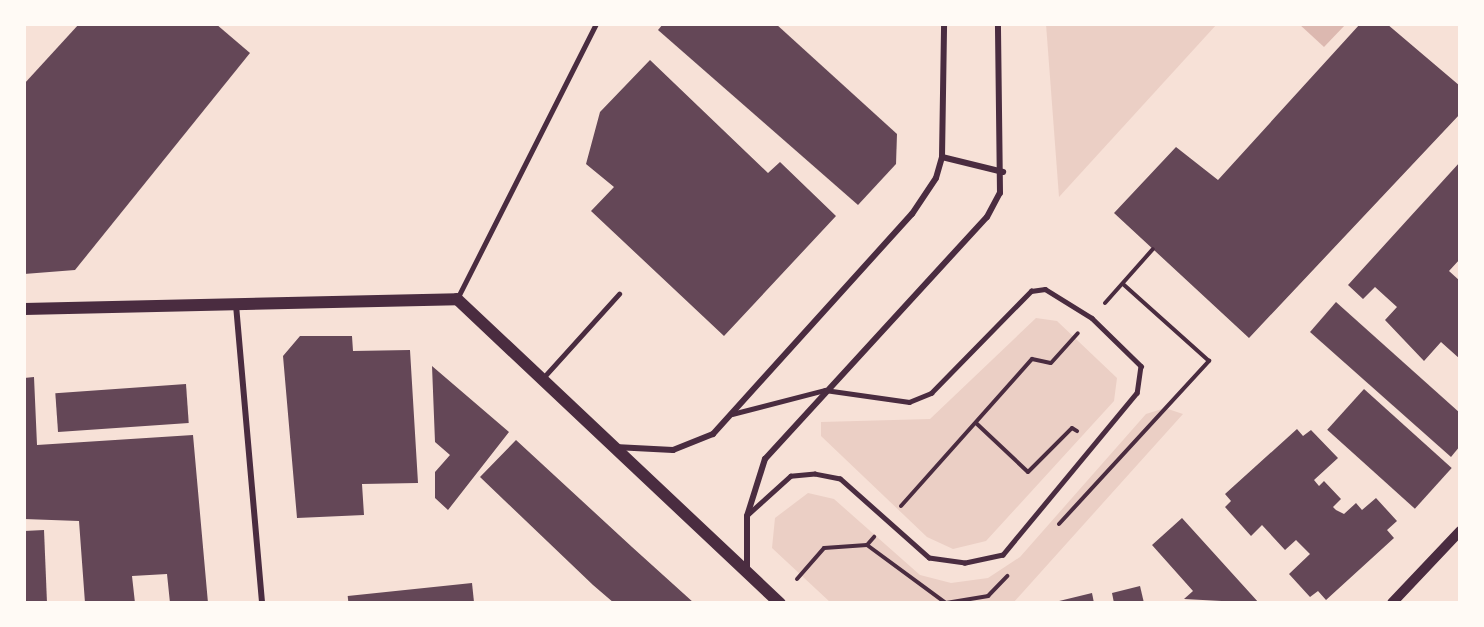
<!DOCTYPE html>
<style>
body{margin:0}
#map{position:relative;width:1484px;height:627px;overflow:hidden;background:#f7e1d7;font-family:"IBM Plex Serif",serif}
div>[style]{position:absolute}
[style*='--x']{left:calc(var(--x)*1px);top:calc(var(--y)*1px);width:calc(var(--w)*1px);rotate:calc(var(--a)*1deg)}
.green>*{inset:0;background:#ebcfc5}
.water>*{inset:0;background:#dcb8b0}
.building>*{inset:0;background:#644757;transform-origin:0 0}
.path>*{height:4px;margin:-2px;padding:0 2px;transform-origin:2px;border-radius:2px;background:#4a2c40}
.service>*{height:4.5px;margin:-2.25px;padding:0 2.25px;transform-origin:2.25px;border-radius:2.25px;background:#4a2c40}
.minor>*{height:6px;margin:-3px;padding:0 3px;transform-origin:3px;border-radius:3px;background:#4a2c40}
.tertiary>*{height:10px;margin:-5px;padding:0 5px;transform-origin:5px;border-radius:5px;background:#4a2c40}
.secondary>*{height:12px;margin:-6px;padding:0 6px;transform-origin:6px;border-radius:6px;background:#4a2c40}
span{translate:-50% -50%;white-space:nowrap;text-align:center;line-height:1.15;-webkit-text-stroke:6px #fffaf5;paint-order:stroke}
.frame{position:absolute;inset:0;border:26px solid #fffaf5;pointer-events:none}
</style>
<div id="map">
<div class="green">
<i style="clip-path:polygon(1046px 24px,1217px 24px,1059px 197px)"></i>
<i style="clip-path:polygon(1036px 318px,1057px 321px,1117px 378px,1114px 401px,986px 541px,953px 549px,927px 537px,821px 436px,821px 422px,930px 419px)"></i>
<i style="clip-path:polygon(1165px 408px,1183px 414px,1013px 603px,831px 603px,772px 548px,775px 518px,808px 493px,834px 499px,920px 575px,951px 583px,988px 578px,1020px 557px,1146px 414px)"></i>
</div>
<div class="water">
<i style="clip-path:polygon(1299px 24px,1346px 24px,1324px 47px)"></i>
</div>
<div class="building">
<i style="clip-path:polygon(79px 24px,216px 24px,250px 53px,75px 270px,24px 274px,24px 84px)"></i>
<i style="clip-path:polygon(663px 24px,776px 24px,897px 134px,896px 164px,858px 205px,658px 30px)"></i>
<i style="clip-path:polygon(1360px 24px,1387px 24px,1460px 86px,1460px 114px,1249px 338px,1114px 213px,1176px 147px,1218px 180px)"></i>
<i style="clip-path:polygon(650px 60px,768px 173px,780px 162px,836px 216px,724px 336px,591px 211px,614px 187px,586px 164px,600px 112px)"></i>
<i style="clip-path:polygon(1460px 162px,1460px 259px,1449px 271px,1460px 281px,1460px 359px,1441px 342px,1424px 361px,1385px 320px,1397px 307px,1375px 287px,1363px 299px,1348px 285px)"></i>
<i style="clip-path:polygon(1336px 302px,1460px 413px,1460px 446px,1451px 457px,1310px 332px)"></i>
<i style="clip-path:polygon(300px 336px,352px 336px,353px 351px,410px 350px,418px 483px,362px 484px,364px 515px,297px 518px,283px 356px)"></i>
<i style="clip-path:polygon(432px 366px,509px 432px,448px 510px,435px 498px,435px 472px,450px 455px,435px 442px)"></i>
<i style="clip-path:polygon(34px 377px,37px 445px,193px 435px,208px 603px,170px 603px,167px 574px,132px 576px,135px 603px,85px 603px,79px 521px,24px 519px,24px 378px)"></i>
<i style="left:186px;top:384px;width:39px;height:131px;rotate:86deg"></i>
<i style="left:1364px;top:389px;width:118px;height:55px;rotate:42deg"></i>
<i style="clip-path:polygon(1297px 429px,1303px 436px,1311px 430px,1338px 458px,1314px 480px,1319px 486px,1324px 481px,1341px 499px,1333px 507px,1336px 510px,1344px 514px,1356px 503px,1362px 510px,1376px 498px,1397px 521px,1387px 530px,1394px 538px,1326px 600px,1318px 591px,1310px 597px,1289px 574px,1310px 554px,1296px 540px,1285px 550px,1262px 525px,1251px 536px,1225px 507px,1231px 501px,1225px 494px)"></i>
<i style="clip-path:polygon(516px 440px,632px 547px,694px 603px,614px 603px,593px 585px,480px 477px)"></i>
<i style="clip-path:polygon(1182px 518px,1259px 603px,1184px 599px,1193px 591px,1152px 545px)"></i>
<i style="clip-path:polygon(44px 530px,47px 603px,24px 603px,24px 531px)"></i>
<i style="left:472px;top:583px;width:20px;height:125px;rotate:84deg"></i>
<i style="clip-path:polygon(1140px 586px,1144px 603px,1114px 603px,1112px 593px)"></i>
<i style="clip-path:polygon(1092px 593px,1094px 603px,1055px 603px,1055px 602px)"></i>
</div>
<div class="path">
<i style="--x:1105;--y:303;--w:72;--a:-48.4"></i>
<i style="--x:976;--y:423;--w:71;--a:43.3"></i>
<i style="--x:1028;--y:472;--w:62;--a:-45"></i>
<i style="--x:1072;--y:428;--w:6;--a:31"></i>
<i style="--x:901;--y:506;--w:197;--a:-48.3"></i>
<i style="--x:1032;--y:359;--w:19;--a:12"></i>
<i style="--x:1051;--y:363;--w:40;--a:-48"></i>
<i style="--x:1059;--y:524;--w:222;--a:-47.4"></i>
<i style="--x:1209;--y:361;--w:115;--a:-138.2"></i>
<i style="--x:867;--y:545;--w:98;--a:36.3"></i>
<i style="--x:946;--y:603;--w:43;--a:-9.5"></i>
<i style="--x:988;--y:596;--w:28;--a:-46"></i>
<i style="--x:797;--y:579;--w:41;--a:-48.9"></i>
<i style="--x:824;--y:548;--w:43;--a:-4"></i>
<i style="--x:867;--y:545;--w:11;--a:-49"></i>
</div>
<div class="service">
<i style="--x:457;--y:299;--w:308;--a:-63.2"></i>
<i style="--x:544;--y:377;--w:112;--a:-47.9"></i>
<i style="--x:732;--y:414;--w:96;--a:-14.5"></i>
<i style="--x:825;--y:390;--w:85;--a:8.1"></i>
<i style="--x:909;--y:402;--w:24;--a:-22"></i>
<i style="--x:931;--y:393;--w:143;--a:-45.6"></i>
<i style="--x:1031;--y:291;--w:14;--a:-8"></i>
<i style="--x:1045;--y:289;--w:55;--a:31.7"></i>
<i style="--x:1092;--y:318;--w:69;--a:44.4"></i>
<i style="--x:1141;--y:366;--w:27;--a:98"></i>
<i style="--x:1137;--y:393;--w:210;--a:129.6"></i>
<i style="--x:1003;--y:555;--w:39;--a:168"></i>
<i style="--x:965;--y:563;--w:36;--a:-172"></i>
<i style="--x:929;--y:558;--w:119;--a:-138.4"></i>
<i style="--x:840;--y:479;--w:25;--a:-169"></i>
<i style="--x:815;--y:474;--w:24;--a:175"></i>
<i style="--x:791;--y:476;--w:57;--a:137.9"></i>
</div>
<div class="minor">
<i style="--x:942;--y:157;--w:63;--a:13.8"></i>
<i style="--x:236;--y:305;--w:299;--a:85"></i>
<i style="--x:615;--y:447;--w:58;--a:3"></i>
<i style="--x:673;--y:450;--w:43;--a:-21.8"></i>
<i style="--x:713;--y:434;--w:297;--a:-47.9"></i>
<i style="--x:912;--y:214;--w:43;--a:-56.3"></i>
<i style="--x:936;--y:178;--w:22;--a:-74"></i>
<i style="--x:942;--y:157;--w:133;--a:-89.1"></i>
<i style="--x:747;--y:571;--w:55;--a:-90"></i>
<i style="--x:747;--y:516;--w:60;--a:-72.5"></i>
<i style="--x:765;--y:459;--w:328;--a:-47.5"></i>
<i style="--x:987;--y:217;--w:27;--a:-62"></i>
<i style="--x:1000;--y:193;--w:169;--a:-90.7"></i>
</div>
<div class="tertiary">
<i style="--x:1392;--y:603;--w:99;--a:-46.6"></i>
</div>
<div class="secondary">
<i style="--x:24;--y:309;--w:433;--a:-1.3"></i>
<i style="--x:457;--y:299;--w:444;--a:43.3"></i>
</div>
<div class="frame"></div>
</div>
